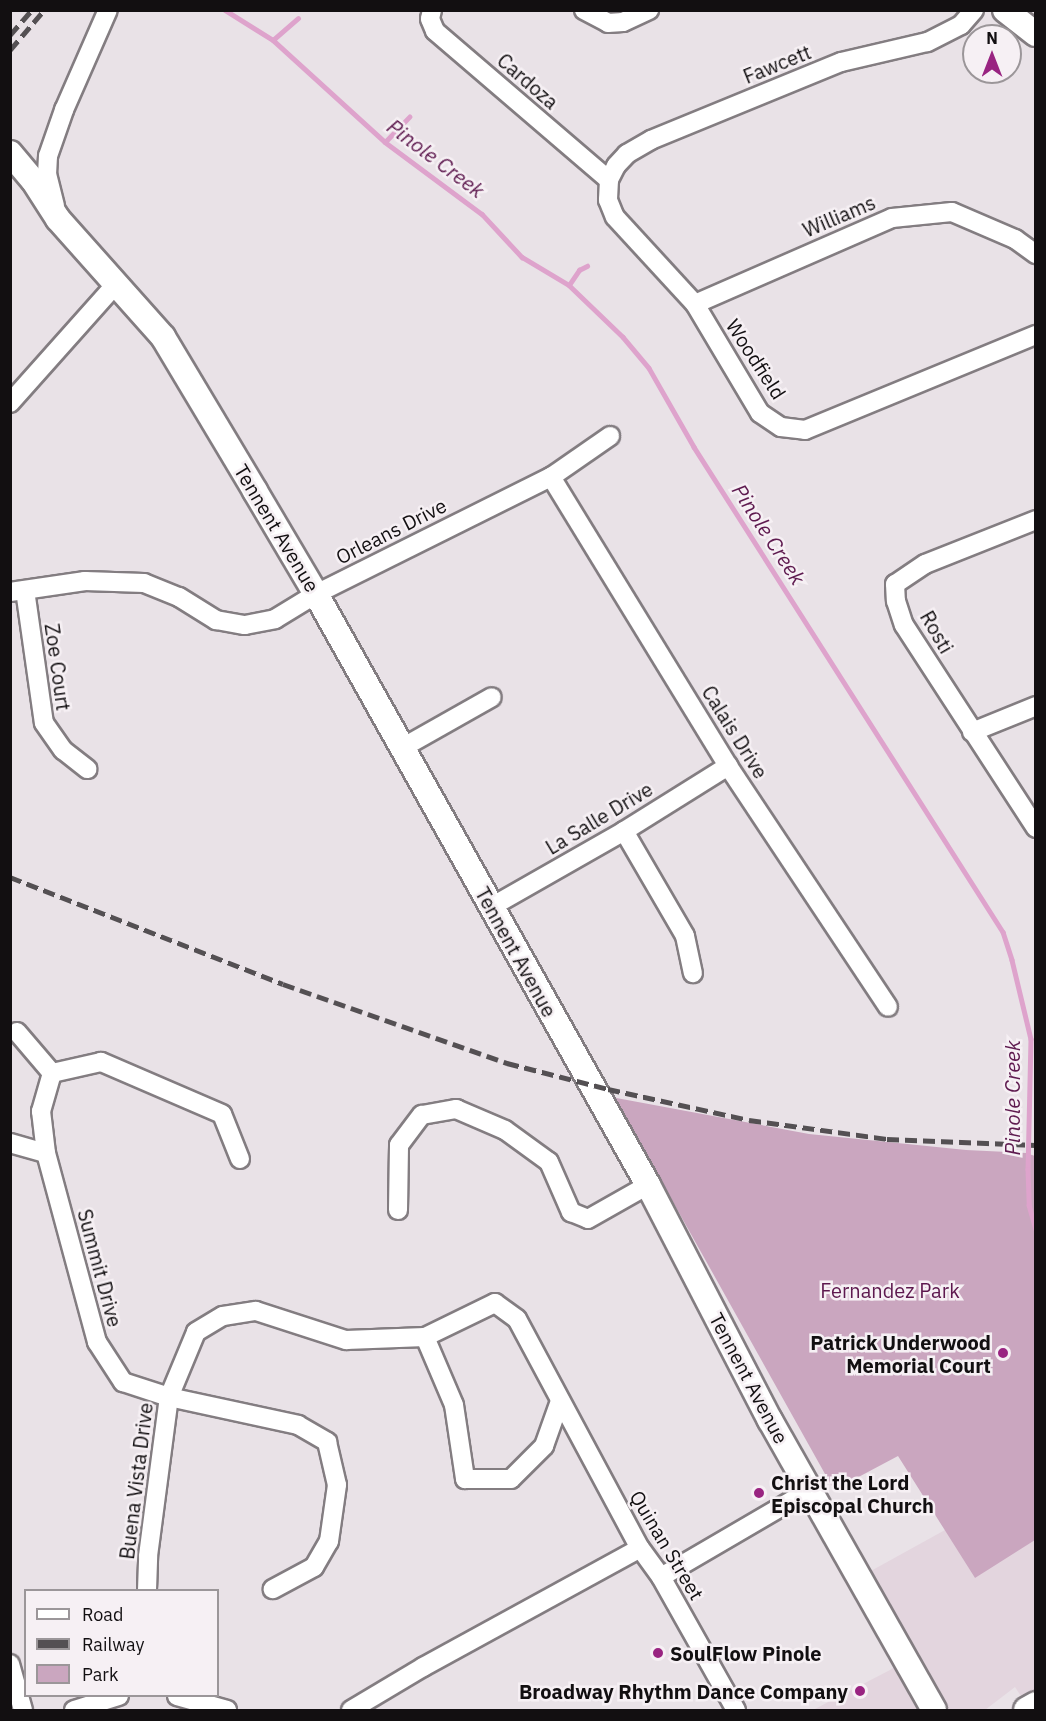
<!DOCTYPE html>
<style>
body{margin:0}
#map{position:relative;width:1046px;height:1721px;overflow:hidden;background:#e9e2e7;font-family:"IBM Plex Sans",sans-serif}
div>[style]{position:absolute}
[style*='--x']{left:calc(var(--x)*1px);top:calc(var(--y)*1px);width:calc(var(--w)*1px);rotate:calc(var(--a)*1deg)}
.built>*{inset:0;background:#e3d5de}
.green>*{inset:0;background:#caa6bf}
.stream>*{height:4.5px;margin:-2.25px;padding:0 2.25px;transform-origin:2.25px;border-radius:2.25px;background:#dea3cc}
.roads{filter:drop-shadow(2px 0 #837d81) drop-shadow(-2px 0 #837d81) drop-shadow(0 2px #837d81) drop-shadow(0 -2px #837d81)}
.street>*{height:18px;margin:-9px;padding:0 9px;transform-origin:9px;border-radius:9px;background:#fff}
.secondary>*{height:24px;margin:-12px;padding:0 12px;transform-origin:12px;border-radius:12px;background:#fff}
.primary>*{height:27px;margin:-13.5px;padding:0 13.5px;transform-origin:13.5px;border-radius:13.5px;background:#fff}
.rail>*{height:4.5px;margin-top:-2.25px;transform-origin:0;background:repeating-linear-gradient(90deg,#545053 0 12px,transparent 0 18px)}
.dots>*{width:16px;height:16px;translate:-50% -50%;box-sizing:border-box;border:3px solid #f6f0f4;border-radius:50%}
span{translate:-50% -50%;white-space:nowrap;text-align:center;line-height:1.15;-webkit-text-stroke:5px #f6f0f4;paint-order:stroke}
.street-label{font-size:20px;color:#120f11}
.park-label{font-size:20px;color:#5d184e}
.poi-label{font-size:20px;color:#120f11;font-weight:700}
.right{translate:-100% -50%;text-align:right}
.left{translate:0 -50%;text-align:left}
.water-label{font-size:21px;color:#5e1a4f;font-style:italic}
.frame{position:absolute;inset:0;border:12px solid #120f11;pointer-events:none}
.legend{position:absolute;left:24px;top:1589px;width:195px;height:108px;box-sizing:border-box;background:#f6f0f4;border:2px solid #9b9699;margin:0;padding:8px 10px;list-style:none;font-size:18px;color:#120f11}
.legend li{display:flex;align-items:center;gap:12px;height:30px}
.legend b{width:30px;border:2px solid #9b9699}
.north{position:absolute;left:962px;top:24px;width:60px;height:60px;box-sizing:border-box;background:#f6f0f4;border:2px solid #9b9699;border-radius:50%;rotate:0deg;font-size:16px;font-weight:700;line-height:24px;text-align:center;color:#120f11}
.north::after{content:'';display:block;margin:auto;width:21px;height:27px;background:#992481;clip-path:polygon(50% 0,100% 100%,50% 72%,0 100%)}
</style>
<div id="map">
<div class="built">
<i style="clip-path:polygon(945px 1530px,975px 1578px,1035px 1537px,1035px 1710px,1030px 1710px,1015px 1687px,985px 1710px,949px 1710px,869px 1572px)"></i>
<i style="clip-path:polygon(896px 1666px,919px 1710px,813px 1710px,890px 1670px)"></i>
</div>
<div class="green">
<i style="clip-path:polygon(611px 1097px,809px 1134px,966px 1150px,1026px 1153px,1035px 1156px,1035px 1540px,975px 1578px,898px 1456px,834px 1490px,635px 1134px,624px 1126px)"></i>
</div>
<div class="stream">
<i style="--x:225;--y:10;--w:57;--a:32"></i>
<i style="--x:273;--y:40;--w:151;--a:42.3"></i>
<i style="--x:385;--y:142;--w:121;--a:36.6"></i>
<i style="--x:482;--y:214;--w:59;--a:47.1"></i>
<i style="--x:522;--y:257;--w:55;--a:30.8"></i>
<i style="--x:569;--y:285;--w:75;--a:43.9"></i>
<i style="--x:623;--y:337;--w:40;--a:50"></i>
<i style="--x:649;--y:368;--w:91;--a:60.3"></i>
<i style="--x:694;--y:447;--w:575;--a:57.5"></i>
<i style="--x:1003;--y:932;--w:29;--a:72"></i>
<i style="--x:1012;--y:960;--w:81;--a:76.5"></i>
<i style="--x:1031;--y:1039;--w:130;--a:91.3"></i>
<i style="--x:1028;--y:1169;--w:36;--a:88"></i>
<i style="--x:1029;--y:1205;--w:25;--a:74"></i>
<i style="--x:273;--y:40;--w:33;--a:-41"></i>
<i style="--x:385;--y:142;--w:35;--a:-46"></i>
<i style="--x:569;--y:285;--w:18;--a:-56"></i>
<i style="--x:579;--y:270;--w:9;--a:-27"></i>
</div>
<div class="roads">
<div class="street">
<i style="--x:432;--y:10;--w:9;--a:103"></i>
<i style="--x:430;--y:19;--w:13;--a:67"></i>
<i style="--x:435;--y:31;--w:229;--a:40.6"></i>
<i style="--x:584;--y:10;--w:27;--a:28"></i>
<i style="--x:608;--y:23;--w:15;--a:-4"></i>
<i style="--x:623;--y:22;--w:29;--a:-25"></i>
<i style="--x:974;--y:10;--w:20;--a:131"></i>
<i style="--x:961;--y:25;--w:38;--a:153"></i>
<i style="--x:927;--y:42;--w:88;--a:166.9"></i>
<i style="--x:841;--y:62;--w:205;--a:157.7"></i>
<i style="--x:651;--y:140;--w:28;--a:150"></i>
<i style="--x:627;--y:154;--w:16;--a:133"></i>
<i style="--x:616;--y:166;--w:16;--a:117"></i>
<i style="--x:609;--y:180;--w:20;--a:93"></i>
<i style="--x:608;--y:200;--w:18;--a:68"></i>
<i style="--x:615;--y:217;--w:118;--a:47.4"></i>
<i style="--x:695;--y:304;--w:127;--a:59.2"></i>
<i style="--x:760;--y:413;--w:25;--a:34"></i>
<i style="--x:781;--y:427;--w:24;--a:7"></i>
<i style="--x:805;--y:430;--w:250;--a:-22.4"></i>
<i style="--x:55;--y:206;--w:32;--a:-104"></i>
<i style="--x:47;--y:175;--w:19;--a:-87"></i>
<i style="--x:48;--y:156;--w:49;--a:-70.8"></i>
<i style="--x:64;--y:110;--w:109;--a:-66.3"></i>
<i style="--x:695;--y:304;--w:215;--a:-23.6"></i>
<i style="--x:892;--y:218;--w:60;--a:-5.7"></i>
<i style="--x:952;--y:212;--w:69;--a:23.2"></i>
<i style="--x:1015;--y:239;--w:26;--a:36"></i>
<i style="--x:10;--y:403;--w:159;--a:-48.3"></i>
<i style="--x:551;--y:477;--w:339;--a:58.5"></i>
<i style="--x:728;--y:766;--w:289;--a:56.4"></i>
<i style="--x:1036;--y:520;--w:119;--a:158.4"></i>
<i style="--x:925;--y:564;--w:36;--a:146"></i>
<i style="--x:895;--y:584;--w:17;--a:87"></i>
<i style="--x:896;--y:601;--w:25;--a:72"></i>
<i style="--x:904;--y:625;--w:242;--a:57"></i>
<i style="--x:25;--y:590;--w:134;--a:81.9"></i>
<i style="--x:44;--y:723;--w:33;--a:55"></i>
<i style="--x:63;--y:750;--w:31;--a:38"></i>
<i style="--x:10;--y:592;--w:76;--a:-8.3"></i>
<i style="--x:85;--y:581;--w:59;--a:1.9"></i>
<i style="--x:144;--y:583;--w:38;--a:22"></i>
<i style="--x:179;--y:597;--w:44;--a:31.9"></i>
<i style="--x:216;--y:620;--w:29;--a:10"></i>
<i style="--x:245;--y:625;--w:31;--a:-11"></i>
<i style="--x:275;--y:619;--w:48;--a:-31.4"></i>
<i style="--x:316;--y:594;--w:263;--a:-26.5"></i>
<i style="--x:551;--y:477;--w:72;--a:-34.8"></i>
<i style="--x:972;--y:732;--w:69;--a:-22.1"></i>
<i style="--x:402;--y:748;--w:103;--a:-29.5"></i>
<i style="--x:624;--y:831;--w:121;--a:59.8"></i>
<i style="--x:685;--y:936;--w:38;--a:78"></i>
<i style="--x:491;--y:907;--w:153;--a:-29.7"></i>
<i style="--x:624;--y:831;--w:123;--a:-32"></i>
<i style="--x:17;--y:1032;--w:54;--a:49.5"></i>
<i style="--x:10;--y:1143;--w:37;--a:16"></i>
<i style="--x:240;--y:1159;--w:48;--a:-111.8"></i>
<i style="--x:222;--y:1114;--w:132;--a:-156.7"></i>
<i style="--x:101;--y:1062;--w:50;--a:167.3"></i>
<i style="--x:52;--y:1073;--w:40;--a:106"></i>
<i style="--x:41;--y:1111;--w:42;--a:83.2"></i>
<i style="--x:46;--y:1153;--w:196;--a:74.9"></i>
<i style="--x:97;--y:1342;--w:48;--a:57"></i>
<i style="--x:123;--y:1382;--w:48;--a:18.1"></i>
<i style="--x:169;--y:1397;--w:132;--a:12.2"></i>
<i style="--x:298;--y:1425;--w:34;--a:30"></i>
<i style="--x:327;--y:1442;--w:44;--a:76.9"></i>
<i style="--x:337;--y:1485;--w:57;--a:98.1"></i>
<i style="--x:329;--y:1541;--w:30;--a:120"></i>
<i style="--x:314;--y:1567;--w:47;--a:151.8"></i>
<i style="--x:398;--y:1210;--w:65;--a:-89.1"></i>
<i style="--x:399;--y:1145;--w:38;--a:-53"></i>
<i style="--x:422;--y:1115;--w:35;--a:-10"></i>
<i style="--x:456;--y:1109;--w:53;--a:23.2"></i>
<i style="--x:505;--y:1130;--w:54;--a:36"></i>
<i style="--x:549;--y:1162;--w:55;--a:66.3"></i>
<i style="--x:571;--y:1212;--w:18;--a:22"></i>
<i style="--x:588;--y:1219;--w:69;--a:-29.5"></i>
<i style="--x:425;--y:1337;--w:78;--a:-25.9"></i>
<i style="--x:495;--y:1303;--w:27;--a:36"></i>
<i style="--x:517;--y:1319;--w:260;--a:61.8"></i>
<i style="--x:640;--y:1548;--w:36;--a:54"></i>
<i style="--x:661;--y:1577;--w:153;--a:60.6"></i>
<i style="--x:661;--y:1577;--w:173;--a:-30.3"></i>
<i style="--x:147;--y:1590;--w:34;--a:-88"></i>
<i style="--x:148;--y:1556;--w:160;--a:-82.5"></i>
<i style="--x:169;--y:1397;--w:70;--a:-67.4"></i>
<i style="--x:196;--y:1332;--w:31;--a:-31"></i>
<i style="--x:223;--y:1316;--w:33;--a:-9"></i>
<i style="--x:256;--y:1311;--w:95;--a:17.9"></i>
<i style="--x:346;--y:1340;--w:79;--a:-2.2"></i>
<i style="--x:425;--y:1337;--w:74;--a:66.9"></i>
<i style="--x:454;--y:1405;--w:75;--a:81.5"></i>
<i style="--x:465;--y:1479;--w:46;--a:0"></i>
<i style="--x:511;--y:1479;--w:47;--a:-45"></i>
<i style="--x:544;--y:1446;--w:48;--a:-70.4"></i>
<i style="--x:10;--y:1664;--w:48;--a:74.2"></i>
<i style="--x:177;--y:1696;--w:52;--a:15.6"></i>
<i style="--x:74;--y:1710;--w:47;--a:-17.3"></i>
<i style="--x:351;--y:1710;--w:84;--a:-30.8"></i>
<i style="--x:423;--y:1667;--w:247;--a:-28.7"></i>
</div>
<div class="secondary">
<i style="--x:1005;--y:10;--w:39;--a:38"></i>
<i style="--x:10;--y:153;--w:35;--a:50"></i>
<i style="--x:33;--y:180;--w:46;--a:57.3"></i>
<i style="--x:58;--y:219;--w:158;--a:48.3"></i>
<i style="--x:163;--y:337;--w:179;--a:59.1"></i>
<i style="--x:255;--y:491;--w:120;--a:59.4"></i>
<i style="--x:316;--y:594;--w:678;--a:60.67"></i>
<i style="--x:648;--y:1185;--w:265;--a:62.6"></i>
<i style="--x:770;--y:1420;--w:333;--a:60.5"></i>
</div>
<div class="primary">
<i style="--x:1027;--y:1710;--w:10;--a:-29"></i>
</div>
</div>
<div class="rail">
<i style="--x:10;--y:35;--w:33;--a:-49"></i>
<i style="--x:10;--y:50;--w:52;--a:-49.6"></i>
<i style="--x:10;--y:877;--w:293;--a:21.4"></i>
<i style="--x:283;--y:984;--w:238;--a:19.4"></i>
<i style="--x:507;--y:1063;--w:104;--a:14.4"></i>
<i style="--x:608;--y:1089;--w:144;--a:12.4"></i>
<i style="--x:749;--y:1120;--w:139;--a:7.8"></i>
<i style="--x:887;--y:1139;--w:149;--a:2.3"></i>
</div>
<div class="dots">
<i style="left:1003px;top:1353px;background:#992481"></i>
<i style="left:759px;top:1493px;background:#992481"></i>
<i style="left:658px;top:1653px;background:#992481"></i>
<i style="left:860px;top:1691px;background:#992481"></i>
</div>
<div class="street-label">
<span style="left:777px;top:64px;rotate:-22deg">Fawcett</span>
<span style="left:528px;top:81px;rotate:41deg">Cardoza</span>
<span style="left:839px;top:216px;rotate:-23deg">Williams</span>
<span style="left:756px;top:359px;rotate:57deg">Woodfield</span>
<span style="left:277px;top:528px;rotate:59deg">Tennent Avenue</span>
<span style="left:391px;top:531px;rotate:-27deg">Orleans Drive</span>
<span style="left:937px;top:632px;rotate:60deg">Rosti</span>
<span style="left:58px;top:667px;rotate:82deg">Zoe Court</span>
<span style="left:735px;top:732px;rotate:58deg">Calais Drive</span>
<span style="left:599px;top:818px;rotate:-31deg">La Salle Drive</span>
<span style="left:516px;top:952px;rotate:61deg">Tennent Avenue</span>
<span style="left:100px;top:1268px;rotate:75deg">Summit Drive</span>
<span style="left:749px;top:1378px;rotate:62deg">Tennent Avenue</span>
<span style="left:136px;top:1481px;rotate:-83deg">Buena Vista Drive</span>
<span style="left:667px;top:1545px;rotate:59deg">Quinan Street</span>
</div>
<div class="park-label">
<span style="left:890px;top:1290px">Fernandez Park</span>
</div>
<div class="poi-label">
<span class="right" style="left:991px;top:1354px">Patrick Underwood<br>Memorial Court</span>
<span class="left" style="left:771px;top:1494px">Christ the Lord<br>Episcopal Church</span>
<span class="left" style="left:670px;top:1653px">SoulFlow Pinole</span>
<span class="right" style="left:848px;top:1691px">Broadway Rhythm Dance Company</span>
</div>
<div class="water-label">
<span style="left:436px;top:158px;rotate:37deg">Pinole Creek</span>
<span style="left:769px;top:534px;rotate:57deg">Pinole Creek</span>
<span style="left:1012px;top:1098px;rotate:-90deg">Pinole Creek</span>
</div>
<div class="frame"></div>
<ul class="legend">
<li><b style="height:8px;background:#fff"></b>Road</li>
<li><b style="height:8px;background:#545053"></b>Railway</li>
<li><b style="height:16px;background:#caa6bf"></b>Park</li>
</ul>
<div class="north">N</div>
</div>
